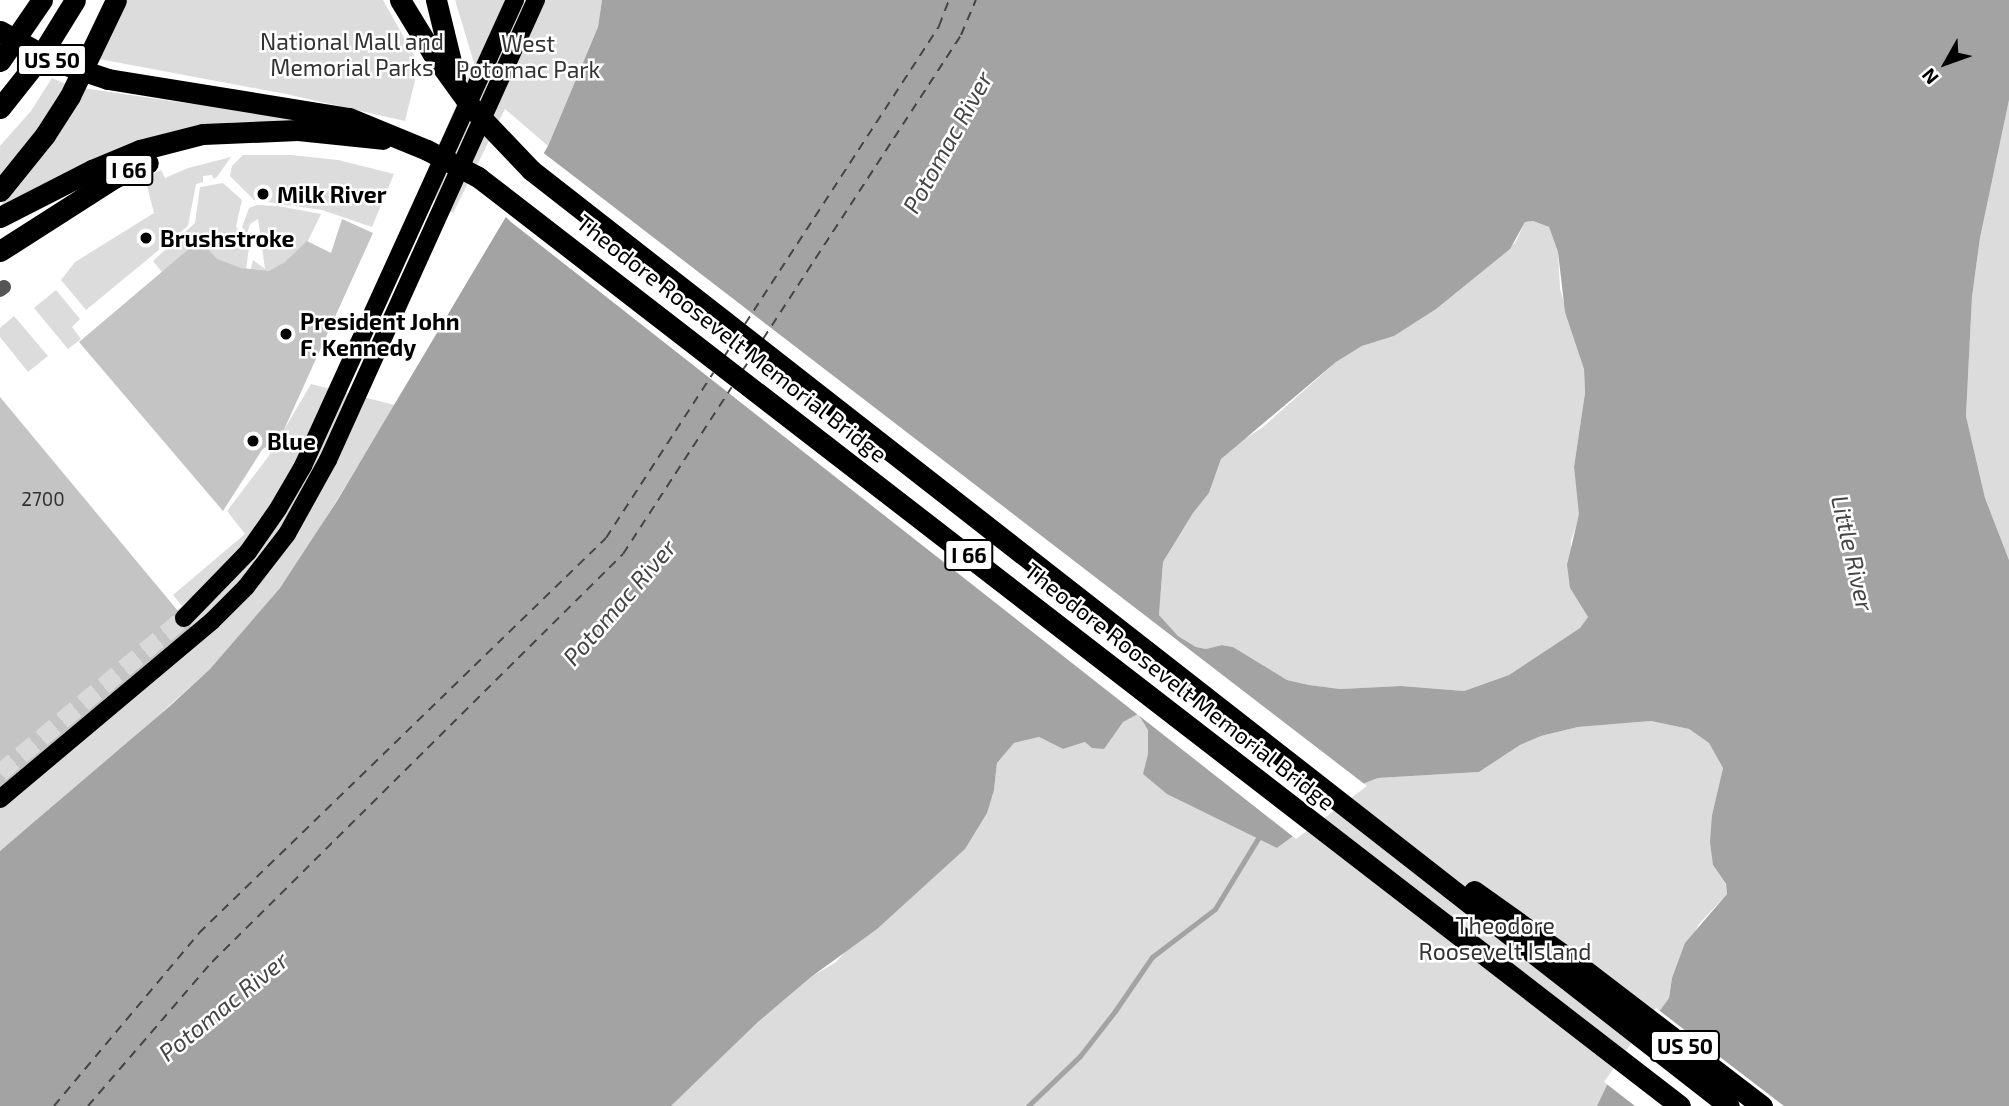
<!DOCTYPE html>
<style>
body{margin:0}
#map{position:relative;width:2009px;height:1106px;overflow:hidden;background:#fff;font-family:"Exo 2",sans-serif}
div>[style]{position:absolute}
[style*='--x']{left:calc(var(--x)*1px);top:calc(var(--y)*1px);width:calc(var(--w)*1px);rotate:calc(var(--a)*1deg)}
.green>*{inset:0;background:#dcdcdc}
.water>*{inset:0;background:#a3a3a3}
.pier>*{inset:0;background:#fff}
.stream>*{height:5px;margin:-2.5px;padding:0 2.5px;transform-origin:2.5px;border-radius:2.5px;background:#a3a3a3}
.ferry>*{height:2px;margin-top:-1px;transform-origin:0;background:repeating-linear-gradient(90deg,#444 0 9px,transparent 0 16px)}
.building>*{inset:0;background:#c4c4c4}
.primary-tunnel>*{height:18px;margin-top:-9px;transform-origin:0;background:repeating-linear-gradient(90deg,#d9d9d9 0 18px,transparent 0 27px)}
.minor>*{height:14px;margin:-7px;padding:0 7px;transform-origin:7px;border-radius:7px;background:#555}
.primary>*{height:18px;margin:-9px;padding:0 9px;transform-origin:9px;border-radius:9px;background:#000}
.motorway>*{height:21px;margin:-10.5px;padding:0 10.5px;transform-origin:10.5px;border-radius:10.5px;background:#000}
.dots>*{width:19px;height:19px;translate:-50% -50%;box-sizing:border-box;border:4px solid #fff;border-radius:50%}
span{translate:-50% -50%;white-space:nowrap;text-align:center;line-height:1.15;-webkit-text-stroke:5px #fff;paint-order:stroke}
.number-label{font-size:19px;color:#313131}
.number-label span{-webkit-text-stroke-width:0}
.shield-label span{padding:2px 5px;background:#fff;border:2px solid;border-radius:5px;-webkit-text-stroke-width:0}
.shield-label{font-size:21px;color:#000;font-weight:700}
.park-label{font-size:23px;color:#333}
.poi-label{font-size:23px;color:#000;font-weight:700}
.left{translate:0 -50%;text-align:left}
.street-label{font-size:23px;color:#000}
.water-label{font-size:24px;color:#444;font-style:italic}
.north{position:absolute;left:1911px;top:28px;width:70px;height:70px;-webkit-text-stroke:5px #fff;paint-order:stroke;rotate:230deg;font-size:19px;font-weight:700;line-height:28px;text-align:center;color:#000}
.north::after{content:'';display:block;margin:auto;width:24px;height:32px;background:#000;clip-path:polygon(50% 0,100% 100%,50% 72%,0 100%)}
</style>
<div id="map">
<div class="green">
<i style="clip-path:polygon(124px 0,383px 0,419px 64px,405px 121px,286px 94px,99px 59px)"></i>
<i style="clip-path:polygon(455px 0,602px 0,598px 27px,548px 146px,505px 109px,453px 213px,420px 190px,474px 63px)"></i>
<i style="clip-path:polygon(52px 78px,66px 84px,44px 123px,0 177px,0 146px,31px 111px)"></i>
<i style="clip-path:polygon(83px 88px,178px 102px,349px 121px,234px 122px,133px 145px,0 207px)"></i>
<i style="clip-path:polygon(2009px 100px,2009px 560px,1985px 498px,1966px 416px,1972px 297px,1980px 238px)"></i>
<i style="clip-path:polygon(243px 155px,291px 155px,338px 160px,394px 174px,372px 227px,322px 210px,254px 200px,230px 176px,232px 166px)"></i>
<i style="clip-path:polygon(231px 157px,217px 177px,213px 179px,212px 175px,203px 176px,203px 182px,196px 184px,188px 226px,86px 310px,61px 280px,75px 262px,154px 213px,145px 178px,161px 170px,165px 178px,188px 168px)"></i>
<i style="clip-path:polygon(223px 183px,242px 200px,236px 226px,249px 248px,246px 269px,162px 272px,153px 261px,195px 223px,200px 187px)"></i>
<i style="clip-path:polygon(257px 205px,278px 206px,321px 214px,273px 313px,246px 288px,253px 260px,265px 269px,258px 219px,250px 224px,247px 234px,242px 227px,249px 208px)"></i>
<i style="clip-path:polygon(1533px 221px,1549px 227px,1558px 252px,1560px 289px,1584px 369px,1585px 393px,1574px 467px,1580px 514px,1571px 541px,1570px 588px,1588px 617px,1580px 628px,1509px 675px,1464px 691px,1401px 686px,1340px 689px,1309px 685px,1287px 680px,1233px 647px,1222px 645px,1206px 649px,1196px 647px,1178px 636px,1159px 615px,1163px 562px,1193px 513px,1209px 493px,1221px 459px,1235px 445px,1263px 427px,1336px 362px,1362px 346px,1394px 336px,1515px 243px,1525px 222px)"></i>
<i style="clip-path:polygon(56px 290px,80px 319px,72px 327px,81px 339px,68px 349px,34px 308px)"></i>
<i style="clip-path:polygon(14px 316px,48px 356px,28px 372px,0 337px,0 328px)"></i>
<i style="clip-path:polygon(311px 384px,395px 405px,309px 546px,280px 588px,210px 669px,106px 763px,0 851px,0 755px,182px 606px,173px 595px,245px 534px,227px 511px,268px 457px)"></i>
<i style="clip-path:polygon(1138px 714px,1148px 730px,1148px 754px,1277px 848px,1365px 783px,1378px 778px,1479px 772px,1520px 745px,1541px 736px,1578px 727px,1651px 721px,1689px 729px,1709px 743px,1723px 768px,1712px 815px,1713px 865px,1726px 885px,1727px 894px,1699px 924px,1672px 978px,1669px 998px,1597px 1106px,671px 1106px,758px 1022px,811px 977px,836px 962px,994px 790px,997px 763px,1014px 743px,1039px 737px,1063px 749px,1085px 742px)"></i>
</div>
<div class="water">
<i style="clip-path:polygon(evenodd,602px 0,2009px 0,2009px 100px,1980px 238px,1972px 297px,1966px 416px,1985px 498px,2009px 560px,2009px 1106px,1597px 1106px,1608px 1083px,1669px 998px,1672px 978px,1685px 943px,1727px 894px,1726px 884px,1713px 865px,1710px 842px,1712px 815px,1723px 768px,1709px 743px,1689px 729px,1651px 721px,1578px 727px,1541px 736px,1520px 745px,1479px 772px,1378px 778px,1365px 783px,1277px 848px,1167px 794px,1143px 774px,1148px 754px,1148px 730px,1138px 714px,1123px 722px,1104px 749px,1092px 748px,1085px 742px,1063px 749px,1039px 737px,1014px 743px,997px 763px,994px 790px,987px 813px,965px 849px,877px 929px,811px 977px,758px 1022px,671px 1106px,0 1106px,0 851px,170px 706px,210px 669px,280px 588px,337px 501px,548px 146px,598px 27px,602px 0,1533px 221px,1549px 227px,1558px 252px,1565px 312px,1584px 369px,1585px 393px,1574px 467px,1579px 514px,1567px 565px,1570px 588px,1588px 617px,1580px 628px,1509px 675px,1464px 691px,1401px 686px,1340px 689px,1309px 685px,1287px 680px,1233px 647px,1222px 645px,1206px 649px,1196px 647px,1178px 636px,1159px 615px,1163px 562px,1193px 513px,1209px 493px,1221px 459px,1336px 362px,1362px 346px,1394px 336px,1436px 309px,1510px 249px,1525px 222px,1533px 221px)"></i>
</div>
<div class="pier">
<i style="clip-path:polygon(541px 151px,1367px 786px,1296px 839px,511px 222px,505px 216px,533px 172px)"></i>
<i style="clip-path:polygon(1656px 1008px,1784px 1106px,1635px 1106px,1604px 1082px)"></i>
</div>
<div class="stream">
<i style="--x:1028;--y:1106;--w:72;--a:-43.9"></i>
<i style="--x:1080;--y:1056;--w:57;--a:-52.1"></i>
<i style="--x:1115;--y:1011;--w:65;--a:-55.6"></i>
<i style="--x:1152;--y:957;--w:79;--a:-37.3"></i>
<i style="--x:1215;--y:909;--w:87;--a:-58.7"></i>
</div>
<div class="ferry">
<i style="--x:745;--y:324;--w:356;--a:-56.9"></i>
<i style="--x:939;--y:26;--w:28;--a:-69"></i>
<i style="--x:763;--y:339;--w:363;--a:-56.9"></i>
<i style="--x:961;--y:35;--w:38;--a:-67"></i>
<i style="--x:724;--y:357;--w:19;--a:-58"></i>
<i style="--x:742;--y:371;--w:19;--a:-55"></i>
<i style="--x:54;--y:1106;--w:226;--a:-50"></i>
<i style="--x:199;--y:933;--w:567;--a:-44.14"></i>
<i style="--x:606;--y:538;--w:197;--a:-57"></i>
<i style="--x:88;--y:1106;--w:190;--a:-49.3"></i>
<i style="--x:212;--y:962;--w:579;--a:-44.79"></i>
<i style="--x:623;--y:554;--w:199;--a:-56.9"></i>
</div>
<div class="building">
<i style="clip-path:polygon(342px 219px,373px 233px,282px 434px,262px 450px,223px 511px,79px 342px,203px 237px,206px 247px,217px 259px,241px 268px,269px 271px,285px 262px,307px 241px,331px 253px)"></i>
<i style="clip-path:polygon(0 397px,193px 629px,0 790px)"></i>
</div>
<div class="primary-tunnel">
<i style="--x:0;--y:773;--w:241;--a:-40.1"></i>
</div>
<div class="minor">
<i style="--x:0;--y:290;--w:5;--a:-37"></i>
</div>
<div class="primary">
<i style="--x:184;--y:618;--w:92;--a:-45.9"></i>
<i style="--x:248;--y:552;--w:52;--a:-55.1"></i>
<i style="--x:278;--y:509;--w:50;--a:-59.8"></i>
<i style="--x:303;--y:466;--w:512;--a:-65.54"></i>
<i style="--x:0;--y:799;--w:277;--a:-40"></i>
<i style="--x:212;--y:621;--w:48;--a:-45"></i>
<i style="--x:246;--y:587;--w:67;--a:-52.3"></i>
<i style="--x:287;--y:534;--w:85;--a:-61"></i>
<i style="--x:328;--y:460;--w:505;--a:-65.67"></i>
</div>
<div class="motorway">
<i style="--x:400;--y:0;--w:63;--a:58.6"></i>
<i style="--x:433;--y:54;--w:67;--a:54.2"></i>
<i style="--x:472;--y:108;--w:86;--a:46.4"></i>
<i style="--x:531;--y:170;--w:1520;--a:38"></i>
<i style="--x:436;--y:0;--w:80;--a:76.3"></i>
<i style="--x:0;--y:31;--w:62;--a:29.1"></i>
<i style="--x:54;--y:61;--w:57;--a:18.4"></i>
<i style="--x:108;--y:79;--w:244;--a:9.2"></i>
<i style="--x:349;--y:118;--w:84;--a:22.3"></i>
<i style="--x:427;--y:150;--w:58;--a:27.9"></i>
<i style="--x:478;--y:177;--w:1519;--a:37.7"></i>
<i style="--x:0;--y:61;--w:74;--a:-55.5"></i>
<i style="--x:0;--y:108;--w:61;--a:-51.6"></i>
<i style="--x:38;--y:60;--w:70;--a:-58.3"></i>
<i style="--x:0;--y:191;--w:72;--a:-51.2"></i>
<i style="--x:45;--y:135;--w:46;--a:-57.3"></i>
<i style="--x:70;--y:96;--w:106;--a:-64.4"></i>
<i style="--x:0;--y:217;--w:103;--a:-27.1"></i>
<i style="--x:92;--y:170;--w:52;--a:-22.6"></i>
<i style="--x:140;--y:150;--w:65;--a:-14.3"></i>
<i style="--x:203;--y:134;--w:95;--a:-2.4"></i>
<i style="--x:298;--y:130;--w:85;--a:6"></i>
<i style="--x:0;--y:251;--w:135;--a:-32.6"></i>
<i style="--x:114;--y:178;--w:37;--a:-24"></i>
<i style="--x:1474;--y:891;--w:133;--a:35.5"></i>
<i style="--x:1582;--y:968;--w:227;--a:37.5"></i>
</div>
<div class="dots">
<i style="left:263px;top:194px;background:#000"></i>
<i style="left:146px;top:238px;background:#000"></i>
<i style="left:286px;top:334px;background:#000"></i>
<i style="left:253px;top:441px;background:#000"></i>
</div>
<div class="number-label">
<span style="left:43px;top:499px">2700</span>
</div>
<div class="shield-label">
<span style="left:52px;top:60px">US 50</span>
<span style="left:129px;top:170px">I 66</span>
<span style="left:969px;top:555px">I 66</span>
<span style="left:1685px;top:1046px">US 50</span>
</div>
<div class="park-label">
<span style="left:352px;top:54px">National Mall and<br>Memorial Parks</span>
<span style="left:528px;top:56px">West<br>Potomac Park</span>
<span style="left:1505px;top:938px">Theodore<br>Roosevelt Island</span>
</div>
<div class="poi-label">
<span class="left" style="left:277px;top:194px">Milk River</span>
<span class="left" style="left:160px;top:238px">Brushstroke</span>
<span class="left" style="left:300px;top:334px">President John<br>F. Kennedy</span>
<span class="left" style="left:267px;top:441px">Blue</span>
</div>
<div class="street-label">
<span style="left:732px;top:338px;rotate:38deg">Theodore Roosevelt Memorial Bridge</span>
<span style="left:1180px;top:686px;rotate:38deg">Theodore Roosevelt Memorial Bridge</span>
</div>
<div class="water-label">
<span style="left:947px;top:142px;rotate:-61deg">Potomac River</span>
<span style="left:1853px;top:553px;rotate:77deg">Little River</span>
<span style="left:619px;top:602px;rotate:-49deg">Potomac River</span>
<span style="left:223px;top:1006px;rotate:-39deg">Potomac River</span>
</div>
<div class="north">N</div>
</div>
